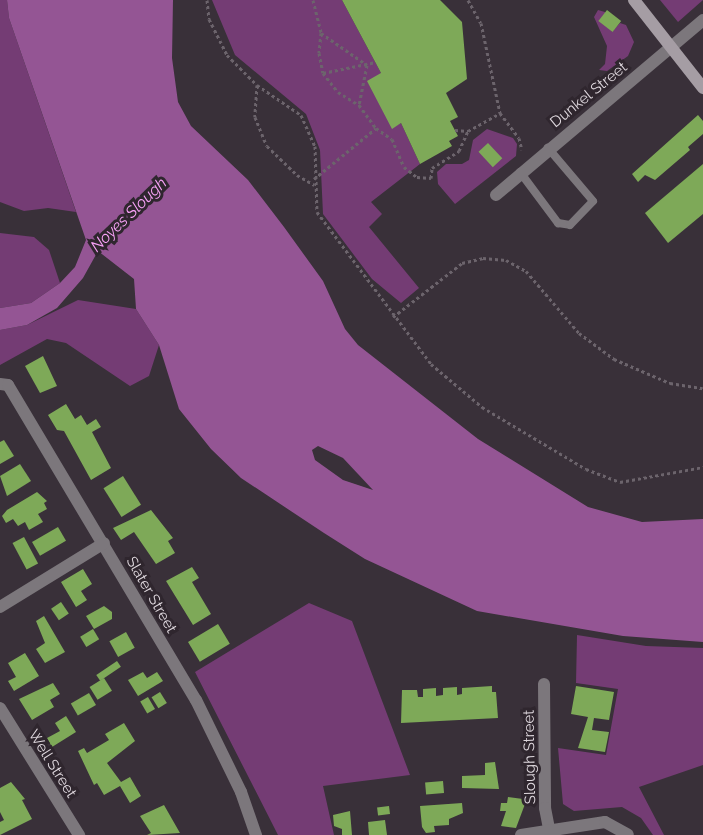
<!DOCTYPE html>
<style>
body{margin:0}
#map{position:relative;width:703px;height:835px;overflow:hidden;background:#393039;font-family:Raleway,sans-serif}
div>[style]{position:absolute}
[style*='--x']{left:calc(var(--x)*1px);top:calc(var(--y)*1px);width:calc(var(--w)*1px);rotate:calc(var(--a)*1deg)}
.green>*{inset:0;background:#743c74}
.water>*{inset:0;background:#945594}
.building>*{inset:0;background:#7ea958;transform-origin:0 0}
.path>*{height:3px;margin-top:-1.5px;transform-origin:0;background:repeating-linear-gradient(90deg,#6c646c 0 3px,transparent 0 6px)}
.service>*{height:8px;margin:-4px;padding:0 4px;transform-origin:4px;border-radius:4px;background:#7c777c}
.minor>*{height:12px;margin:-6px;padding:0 6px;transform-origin:6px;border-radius:6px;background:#7c777c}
.secondary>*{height:12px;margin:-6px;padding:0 6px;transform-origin:6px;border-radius:6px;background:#a59da4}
span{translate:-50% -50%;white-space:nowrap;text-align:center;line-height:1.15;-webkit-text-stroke:6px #2f262e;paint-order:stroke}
.street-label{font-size:15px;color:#dfd8de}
.water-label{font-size:16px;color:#f9a2f8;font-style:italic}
</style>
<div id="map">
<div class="green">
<i style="clip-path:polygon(0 0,7px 0,9px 18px,76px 212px,48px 208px,24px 211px,0 202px)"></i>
<i style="clip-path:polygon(212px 0,342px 0,381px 73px,392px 128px,401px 123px,420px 164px,371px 202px,382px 214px,369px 227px,419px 288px,401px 303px,372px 279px,323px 214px,320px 150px,306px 114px,235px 55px)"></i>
<i style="clip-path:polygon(660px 0,703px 0,678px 22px)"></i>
<i style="clip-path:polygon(598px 10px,605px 12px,612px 32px,620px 23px,626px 25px,634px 42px,628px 56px,607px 71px,599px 70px,605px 64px,607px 46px,594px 17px)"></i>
<i style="clip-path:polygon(487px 129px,513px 138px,517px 144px,516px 156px,455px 204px,438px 184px,437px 172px,446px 164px,462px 164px,469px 160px,473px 140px)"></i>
<i style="clip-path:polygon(0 233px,34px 237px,49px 250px,60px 283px,31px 303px,0 308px)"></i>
<i style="clip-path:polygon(78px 300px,136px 309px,159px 345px,149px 376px,130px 386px,66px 343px,47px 339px,0 365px,0 330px,27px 325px)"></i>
<i style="clip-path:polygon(309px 603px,352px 621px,410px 775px,323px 786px,334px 835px,278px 835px,195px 672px)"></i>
<i style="clip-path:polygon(577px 635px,646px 646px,703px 648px,703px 765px,639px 787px,664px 835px,653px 835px,641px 818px,622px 807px,574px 811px,563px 804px,558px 748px,606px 755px,618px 689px,576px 683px)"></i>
</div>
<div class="water">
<i style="clip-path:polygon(evenodd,7px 0,173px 0,172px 58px,178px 102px,191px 126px,248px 180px,284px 227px,323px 281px,345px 329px,358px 345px,478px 439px,588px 507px,642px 522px,703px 519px,703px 642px,623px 636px,477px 611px,365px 559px,324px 533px,241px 478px,211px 449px,179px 409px,159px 345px,136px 309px,134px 279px,98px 251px,83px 278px,57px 308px,27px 325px,0 330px,0 308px,31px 303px,60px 283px,75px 267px,86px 240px,9px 18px,7px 0,318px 446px,343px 458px,373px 490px,343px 480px,315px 460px,312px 450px,318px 446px)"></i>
</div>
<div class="building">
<i style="clip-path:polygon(342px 0,440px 0,462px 22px,467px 79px,446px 93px,458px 117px,450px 121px,458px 136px,449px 141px,452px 146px,420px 164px,401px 123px,392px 129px,367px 81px,381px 73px)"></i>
<i style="left:607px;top:10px;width:18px;height:14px;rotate:38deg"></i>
<i style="clip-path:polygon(698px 115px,703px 121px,703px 134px,688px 147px,690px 150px,655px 180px,645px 175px,638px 182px,632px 174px)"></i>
<i style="left:488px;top:143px;width:21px;height:13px;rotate:47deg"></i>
<i style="clip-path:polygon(703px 164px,703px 214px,668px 243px,645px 213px)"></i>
<i style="clip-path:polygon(43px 356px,57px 386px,40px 393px,25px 366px)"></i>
<i style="clip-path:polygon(66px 404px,75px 419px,81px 415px,87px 425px,96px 419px,101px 427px,92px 432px,111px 468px,91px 480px,64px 431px,57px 430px,48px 415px)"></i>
<i style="clip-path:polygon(4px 440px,14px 456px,0 464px,0 442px)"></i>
<i style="clip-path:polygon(20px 464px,31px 481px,7px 496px,0 476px)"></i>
<i style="left:123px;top:476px;width:34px;height:23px;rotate:58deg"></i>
<i style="clip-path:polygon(37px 492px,47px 501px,44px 503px,47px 509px,38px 514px,43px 522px,29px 530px,25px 522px,18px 526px,13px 519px,6px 523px,2px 516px,7px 510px)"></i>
<i style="clip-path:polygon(151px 510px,173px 538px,168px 541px,175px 553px,156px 564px,134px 532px,121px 540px,113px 528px)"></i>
<i style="left:58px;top:527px;width:16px;height:30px;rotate:60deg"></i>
<i style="left:24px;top:537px;width:30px;height:13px;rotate:62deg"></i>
<i style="clip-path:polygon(192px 567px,199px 578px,192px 582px,211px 614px,193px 625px,166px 581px)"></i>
<i style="clip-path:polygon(83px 569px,92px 584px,81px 591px,87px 600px,76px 607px,61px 582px)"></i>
<i style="left:61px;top:602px;width:14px;height:12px;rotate:56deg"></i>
<i style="clip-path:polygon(104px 606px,112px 612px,112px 619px,94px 629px,86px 616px)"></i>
<i style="clip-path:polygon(44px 616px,65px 652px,45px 663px,36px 649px,45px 643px,36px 621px)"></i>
<i style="left:218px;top:624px;width:23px;height:35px;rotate:59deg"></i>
<i style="left:93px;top:629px;width:12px;height:15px;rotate:59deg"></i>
<i style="left:126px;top:632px;width:18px;height:19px;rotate:61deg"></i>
<i style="clip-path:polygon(25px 653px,39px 676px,14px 691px,8px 681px,16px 677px,8px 663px)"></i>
<i style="left:117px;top:661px;width:7px;height:25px;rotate:56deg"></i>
<i style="clip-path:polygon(143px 672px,147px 678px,157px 672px,163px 681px,138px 696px,128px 680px)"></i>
<i style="left:104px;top:678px;width:15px;height:17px;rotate:58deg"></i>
<i style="clip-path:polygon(53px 683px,60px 694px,50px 700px,54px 707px,32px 720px,19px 699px)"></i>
<i style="clip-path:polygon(492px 686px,492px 692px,496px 692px,498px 718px,401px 723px,402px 690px,417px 690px,418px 697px,423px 697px,423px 689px,436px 688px,436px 696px,443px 695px,443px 688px,457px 687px,457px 695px,462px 694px,462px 688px)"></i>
<i style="clip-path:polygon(576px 686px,614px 692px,609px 720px,594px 718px,592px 730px,609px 732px,605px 752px,578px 748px,588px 717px,571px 714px)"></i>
<i style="left:160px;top:692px;width:13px;height:10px;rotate:58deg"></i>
<i style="left:89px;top:693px;width:14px;height:21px;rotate:60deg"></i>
<i style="left:148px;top:697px;width:14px;height:9px;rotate:60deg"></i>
<i style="clip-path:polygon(66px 716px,76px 732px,52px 747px,47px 738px,60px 731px,55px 723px)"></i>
<i style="clip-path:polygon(124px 723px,135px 741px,107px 763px,121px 782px,130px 777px,141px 796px,130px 803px,120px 786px,104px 795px,97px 783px,94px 785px,78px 751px,84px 748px,87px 753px,109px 740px,105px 734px)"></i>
<i style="clip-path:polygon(495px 762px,499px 789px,462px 788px,462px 776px,485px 775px,485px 763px)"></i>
<i style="left:443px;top:781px;width:12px;height:18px;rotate:85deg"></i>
<i style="clip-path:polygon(11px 782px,25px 799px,22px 800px,32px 819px,0 835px,0 822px,4px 820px,0 812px,0 788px)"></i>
<i style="clip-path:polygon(508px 797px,523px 799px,525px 804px,516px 828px,501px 826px,506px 811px,500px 811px,501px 803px,507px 803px)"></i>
<i style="clip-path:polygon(462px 803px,463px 813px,449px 819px,449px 825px,434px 826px,435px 832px,426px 833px,422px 827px,420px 806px)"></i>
<i style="clip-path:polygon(164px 805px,180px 833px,147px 835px,151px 833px,140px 816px)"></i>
<i style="left:389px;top:806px;width:8px;height:12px;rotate:83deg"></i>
<i style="clip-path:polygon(350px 811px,352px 835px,342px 835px,342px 829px,334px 826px,333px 815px)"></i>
<i style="clip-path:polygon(385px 820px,387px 835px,369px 835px,368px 822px)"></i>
</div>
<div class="path">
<i style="--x:207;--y:0;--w:19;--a:84"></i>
<i style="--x:209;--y:19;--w:40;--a:63.4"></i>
<i style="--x:227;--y:55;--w:42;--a:45"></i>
<i style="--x:257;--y:85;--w:53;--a:34.3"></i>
<i style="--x:301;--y:115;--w:34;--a:66"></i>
<i style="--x:315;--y:146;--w:66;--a:88.3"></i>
<i style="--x:317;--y:212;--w:190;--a:53.1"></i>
<i style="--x:431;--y:364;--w:67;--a:40.1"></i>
<i style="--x:482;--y:407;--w:121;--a:30.8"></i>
<i style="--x:586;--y:469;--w:36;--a:21"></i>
<i style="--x:620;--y:482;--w:84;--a:-10.2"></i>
<i style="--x:313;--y:0;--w:34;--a:76"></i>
<i style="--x:321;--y:33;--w:20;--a:96"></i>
<i style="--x:319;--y:53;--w:20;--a:79"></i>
<i style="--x:323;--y:73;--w:24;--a:52"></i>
<i style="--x:338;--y:92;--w:25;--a:32"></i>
<i style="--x:468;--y:0;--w:26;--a:61"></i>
<i style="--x:481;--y:23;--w:92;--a:78.1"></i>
<i style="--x:500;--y:113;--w:31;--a:53"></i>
<i style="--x:519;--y:138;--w:12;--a:76"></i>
<i style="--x:321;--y:33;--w:56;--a:34.8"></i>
<i style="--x:367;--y:65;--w:41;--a:101.3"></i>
<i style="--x:359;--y:105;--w:29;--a:54"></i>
<i style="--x:376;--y:128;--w:19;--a:35"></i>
<i style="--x:392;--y:139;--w:30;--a:67"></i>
<i style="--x:404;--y:167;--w:16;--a:38"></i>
<i style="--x:417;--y:177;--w:14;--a:4"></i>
<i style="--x:431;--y:178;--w:10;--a:-84"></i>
<i style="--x:432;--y:168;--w:32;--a:-32"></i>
<i style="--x:459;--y:151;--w:22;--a:-66"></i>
<i style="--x:468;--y:131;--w:37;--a:-29"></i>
<i style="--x:323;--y:73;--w:54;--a:-11.7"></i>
<i style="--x:257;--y:85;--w:32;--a:94"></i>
<i style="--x:255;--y:117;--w:31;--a:68"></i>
<i style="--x:267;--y:146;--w:42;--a:44"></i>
<i style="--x:297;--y:175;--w:20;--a:30"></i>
<i style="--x:455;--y:130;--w:13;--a:4"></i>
<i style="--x:314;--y:179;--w:80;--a:-39.4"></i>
<i style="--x:393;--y:317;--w:88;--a:-38"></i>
<i style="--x:462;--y:263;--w:22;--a:-13"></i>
<i style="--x:483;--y:258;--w:23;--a:5"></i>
<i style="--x:506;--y:260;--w:23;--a:29"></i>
<i style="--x:526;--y:271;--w:82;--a:49.5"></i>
<i style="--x:579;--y:333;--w:44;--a:36.6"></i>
<i style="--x:614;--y:359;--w:61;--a:23.2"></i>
<i style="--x:670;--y:383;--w:33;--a:9"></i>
</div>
<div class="service">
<i style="--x:520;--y:172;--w:64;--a:53.3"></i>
<i style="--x:558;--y:223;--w:12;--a:9"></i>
<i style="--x:570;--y:225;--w:33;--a:-46"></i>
<i style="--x:593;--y:201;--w:70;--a:-130.3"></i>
</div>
<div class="minor">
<i style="--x:496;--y:195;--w:271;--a:-40.2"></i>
<i style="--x:0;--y:384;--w:8;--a:7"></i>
<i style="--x:8;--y:385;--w:367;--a:59.2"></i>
<i style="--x:196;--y:700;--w:102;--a:63.9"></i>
<i style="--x:241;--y:792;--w:46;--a:70.8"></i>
<i style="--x:0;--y:607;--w:122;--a:-31.6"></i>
<i style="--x:544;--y:684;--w:124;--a:89.5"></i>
<i style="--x:545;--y:808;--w:20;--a:79"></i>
<i style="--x:0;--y:708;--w:150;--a:58.1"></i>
<i style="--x:521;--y:835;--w:85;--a:-8.8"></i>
<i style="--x:605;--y:822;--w:26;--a:29"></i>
</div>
<div class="secondary">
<i style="--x:634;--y:0;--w:112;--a:51.9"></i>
</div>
<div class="street-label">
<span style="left:589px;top:95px;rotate:-39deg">Dunkel Street</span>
<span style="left:151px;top:595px;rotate:60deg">Slater Street</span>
<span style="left:530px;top:757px;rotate:-91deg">Slough Street</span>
<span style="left:52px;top:764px;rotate:58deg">Well Street</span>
</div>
<div class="water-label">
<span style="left:129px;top:215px;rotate:-44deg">Noyes Slough</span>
</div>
</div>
